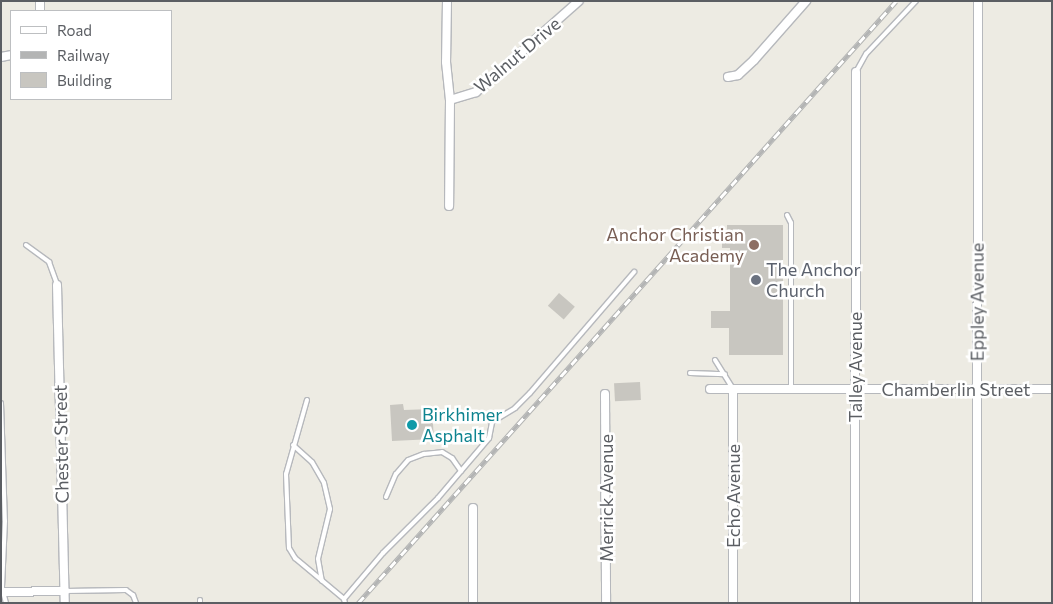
<!DOCTYPE html>
<style>
body{margin:0}
#map{position:relative;width:1053px;height:604px;overflow:hidden;background:#edebe3;font-family:Commissioner,sans-serif}
div>[style]{position:absolute}
[style*='--x']{left:calc(var(--x)*1px);top:calc(var(--y)*1px);width:calc(var(--w)*1px);rotate:calc(var(--a)*1deg)}
.building>*{inset:0;background:#c8c6c0;transform-origin:0 0}
.roads{filter:drop-shadow(1px 0 #b6b8bc) drop-shadow(-1px 0 #b6b8bc) drop-shadow(0 1px #b6b8bc) drop-shadow(0 -1px #b6b8bc)}
.service>*{height:4px;margin:-2px;padding:0 2px;transform-origin:2px;border-radius:2px;background:#fff}
.minor>*{height:8px;margin:-4px;padding:0 4px;transform-origin:4px;border-radius:4px;background:#fff}
.rail>*{height:4.5px;margin-top:-2.25px;transform-origin:0;background:repeating-linear-gradient(90deg,#fff 0 8px,#b3b4b4 0 16px);box-sizing:border-box;border-block:1px solid #b3b4b4}
.dots>*{width:14px;height:14px;translate:-50% -50%;box-sizing:border-box;border:2px solid #fff;border-radius:50%}
span{translate:-50% -50%;white-space:nowrap;text-align:center;line-height:1.15;-webkit-text-stroke:5px #fff;paint-order:stroke}
.street-label{font-size:18px;color:#5b5e63}
.education-label{font-size:18px;color:#785e54}
.right{translate:-100% -50%;text-align:right}
.worship-label{font-size:18px;color:#5b616d}
.left{translate:0 -50%;text-align:left}
.culture-label{font-size:18px;color:#0d838f}
.frame{position:absolute;inset:0;border:2px solid #5b5e63;pointer-events:none}
.legend{position:absolute;left:10px;top:10px;width:162px;height:90px;box-sizing:border-box;background:#fff;border:1px solid #bdbfc1;margin:0;padding:6px 9px;list-style:none;font-size:15px;color:#5b5e63}
.legend li{display:flex;align-items:center;gap:10px;height:25px}
.legend b{width:25px;border:1px solid #bdbfc1}
</style>
<div id="map">
<div class="building">
<i style="clip-path:polygon(727px 225px,783px 225px,783px 355px,729px 355px,729px 328px,711px 328px,711px 311px,730px 311px,730px 248px,722px 248px,722px 240px,727px 240px)"></i>
<i style="left:559px;top:293px;width:21px;height:17px;rotate:41deg"></i>
<i style="left:640px;top:382px;width:18px;height:26px;rotate:87deg"></i>
<i style="clip-path:polygon(403px 404px,404px 410px,432px 409px,434px 439px,392px 441px,390px 405px)"></i>
</div>
<div class="roads">
<div class="service">
<i style="--x:856;--y:72;--w:21;--a:-61"></i>
<i style="--x:866;--y:54;--w:73;--a:-46.7"></i>
<i style="--x:787;--y:215;--w:9;--a:63"></i>
<i style="--x:791;--y:223;--w:166;--a:90"></i>
<i style="--x:26;--y:245;--w:29;--a:36"></i>
<i style="--x:49;--y:262;--w:23;--a:70"></i>
<i style="--x:715;--y:360;--w:34;--a:58"></i>
<i style="--x:690;--y:373;--w:35;--a:2"></i>
<i style="--x:307;--y:400;--w:77;--a:105.8"></i>
<i style="--x:286;--y:474;--w:74;--a:87.7"></i>
<i style="--x:289;--y:548;--w:12;--a:59"></i>
<i style="--x:295;--y:558;--w:64;--a:39.9"></i>
<i style="--x:1;--y:403;--w:118;--a:88.1"></i>
<i style="--x:5;--y:521;--w:67;--a:92.6"></i>
<i style="--x:2;--y:588;--w:16;--a:75"></i>
<i style="--x:293;--y:445;--w:25;--a:42"></i>
<i style="--x:312;--y:462;--w:24;--a:60"></i>
<i style="--x:324;--y:483;--w:27;--a:77"></i>
<i style="--x:330;--y:509;--w:51;--a:103.5"></i>
<i style="--x:318;--y:559;--w:22;--a:80"></i>
<i style="--x:386;--y:497;--w:25;--a:-67"></i>
<i style="--x:396;--y:474;--w:18;--a:-49"></i>
<i style="--x:408;--y:460;--w:17;--a:-21"></i>
<i style="--x:424;--y:454;--w:18;--a:-6"></i>
<i style="--x:442;--y:452;--w:12;--a:31"></i>
<i style="--x:452;--y:458;--w:16;--a:55"></i>
<i style="--x:65;--y:591;--w:61;--a:-0.9"></i>
<i style="--x:126;--y:590;--w:9;--a:36"></i>
<i style="--x:133;--y:595;--w:9;--a:69"></i>
<i style="--x:200;--y:603;--w:3;--a:-90"></i>
<i style="--x:345;--y:603;--w:4;--a:-104"></i>
<i style="--x:344;--y:599;--w:60;--a:-49.7"></i>
<i style="--x:383;--y:553;--w:78;--a:-45"></i>
<i style="--x:438;--y:498;--w:79;--a:-49.6"></i>
<i style="--x:489;--y:438;--w:16;--a:-79"></i>
<i style="--x:492;--y:422;--w:27;--a:-31"></i>
<i style="--x:515;--y:408;--w:21;--a:-45"></i>
<i style="--x:530;--y:393;--w:160;--a:-49.3"></i>
</div>
<div class="minor">
<i style="--x:40;--y:1;--w:10;--a:90"></i>
<i style="--x:447;--y:1;--w:61;--a:90.9"></i>
<i style="--x:446;--y:62;--w:38;--a:84"></i>
<i style="--x:450;--y:100;--w:106;--a:90.5"></i>
<i style="--x:1;--y:57;--w:10;--a:-11"></i>
<i style="--x:728;--y:77;--w:10;--a:-11"></i>
<i style="--x:738;--y:75;--w:22;--a:-43"></i>
<i style="--x:754;--y:60;--w:79;--a:-48.6"></i>
<i style="--x:450;--y:100;--w:27;--a:-17"></i>
<i style="--x:476;--y:92;--w:137;--a:-41.5"></i>
<i style="--x:57;--y:285;--w:318;--a:88.6"></i>
<i style="--x:710;--y:389;--w:342;--a:0"></i>
<i style="--x:605;--y:394;--w:209;--a:89.7"></i>
<i style="--x:473;--y:508;--w:95;--a:90"></i>
<i style="--x:1;--y:592;--w:64;--a:-0.9"></i>
<i style="--x:733;--y:603;--w:214;--a:-90"></i>
<i style="--x:855;--y:603;--w:531;--a:-89.89"></i>
<i style="--x:977;--y:603;--w:602;--a:-89.9"></i>
</div>
</div>
<div class="rail">
<i style="--x:358;--y:603;--w:807;--a:-48.21"></i>
</div>
<div class="dots">
<i style="left:754px;top:245px;background:#8d6e63"></i>
<i style="left:756px;top:280px;background:#6b7280"></i>
<i style="left:412px;top:425px;background:#0f9aa8"></i>
</div>
<div class="street-label">
<span style="left:517px;top:55px;rotate:-40deg">Walnut Drive</span>
<span style="left:977px;top:302px;rotate:-90deg">Eppley Avenue</span>
<span style="left:855px;top:367px;rotate:-90deg">Talley Avenue</span>
<span style="left:956px;top:389px">Chamberlin Street</span>
<span style="left:61px;top:444px;rotate:-91deg">Chester Street</span>
<span style="left:733px;top:496px;rotate:-90deg">Echo Avenue</span>
<span style="left:606px;top:498px;rotate:-90deg">Merrick Avenue</span>
</div>
<div class="education-label">
<span class="right" style="left:744px;top:245px">Anchor Christian<br>Academy</span>
</div>
<div class="worship-label">
<span class="left" style="left:766px;top:280px">The Anchor<br>Church</span>
</div>
<div class="culture-label">
<span class="left" style="left:422px;top:425px">Birkhimer<br>Asphalt</span>
</div>
<div class="frame"></div>
<ul class="legend">
<li><b style="height:6px;background:#fff"></b>Road</li>
<li><b style="height:6px;background:#b3b4b4"></b>Railway</li>
<li><b style="height:14px;background:#c8c6c0"></b>Building</li>
</ul>
</div>
